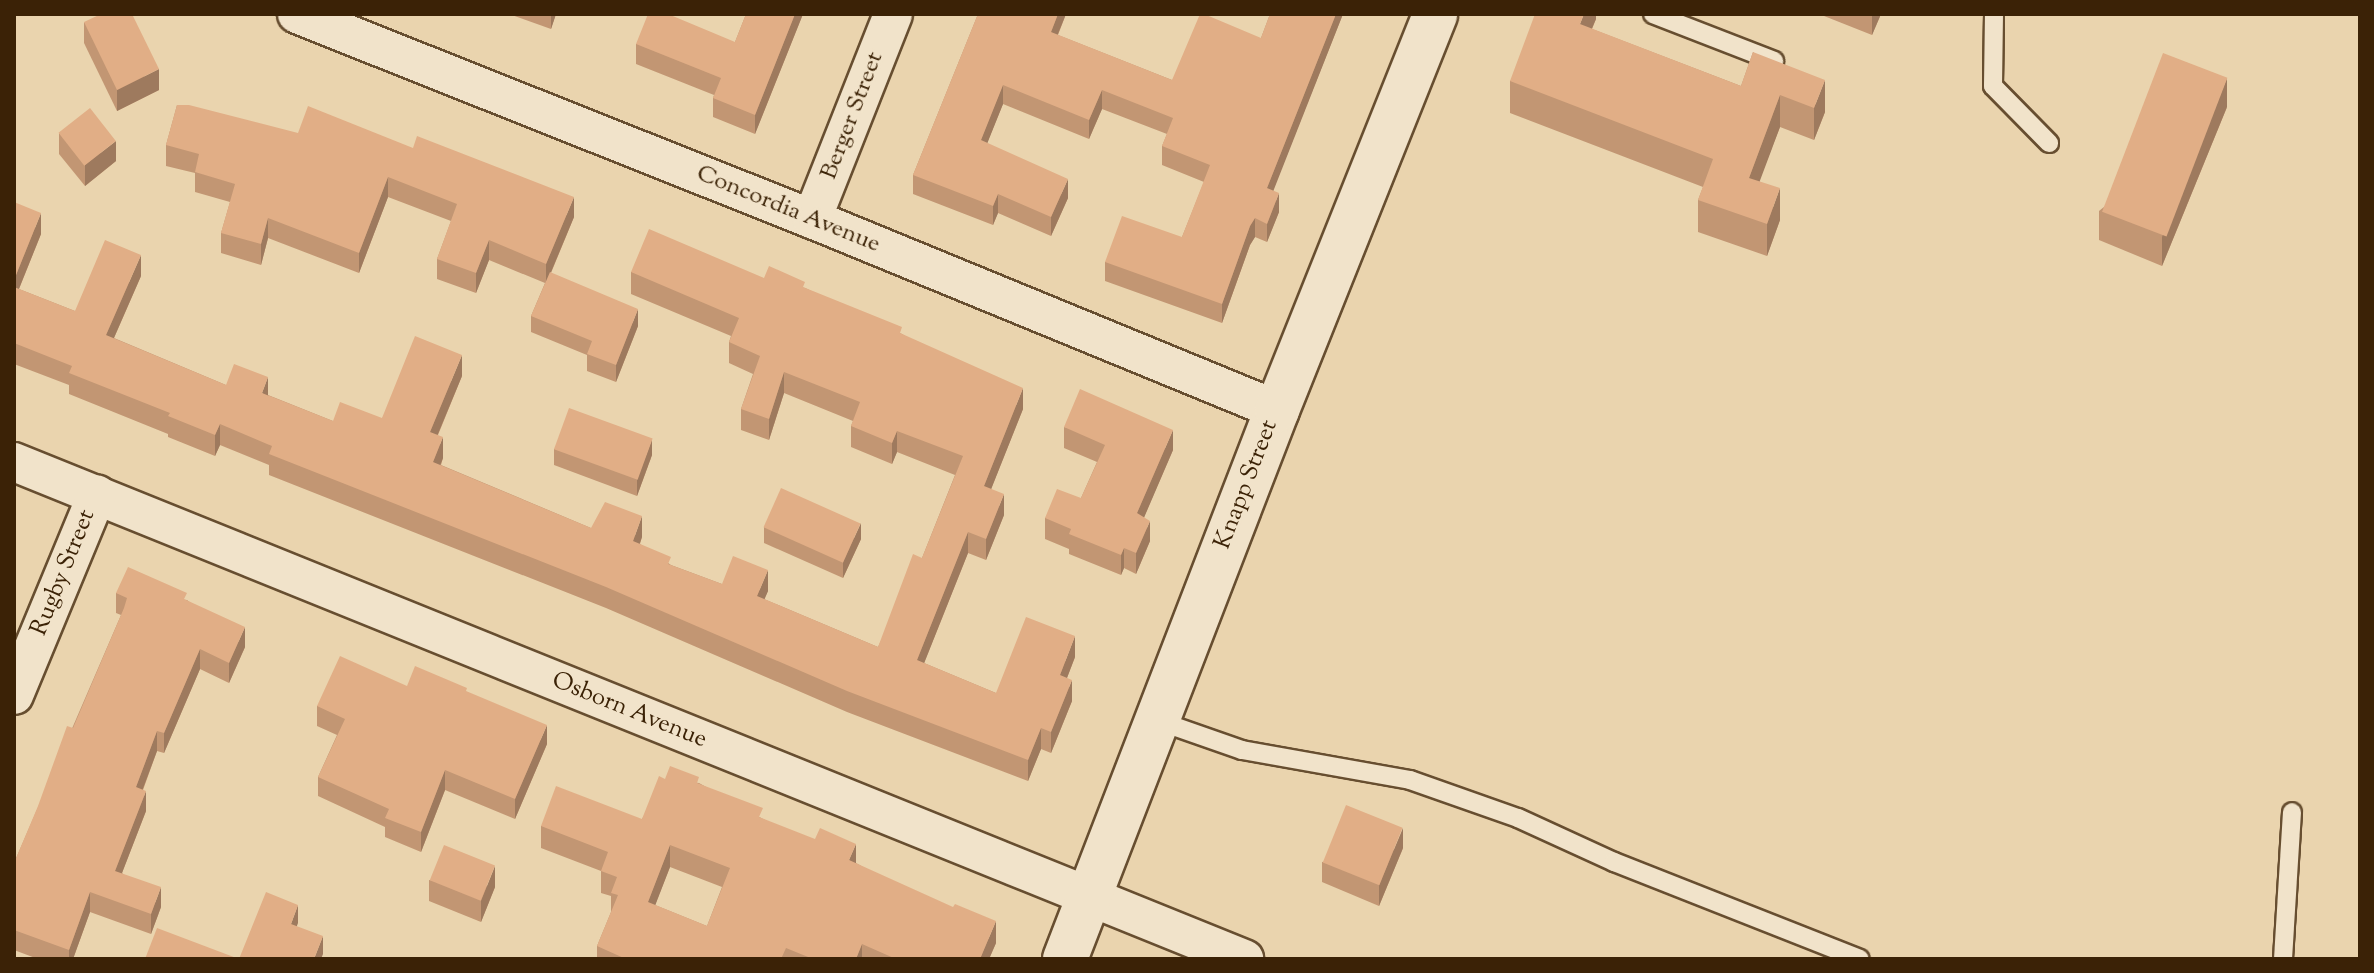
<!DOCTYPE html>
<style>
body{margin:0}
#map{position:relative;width:2374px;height:973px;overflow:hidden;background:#ead4ae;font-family:"Sorts Mill Goudy",serif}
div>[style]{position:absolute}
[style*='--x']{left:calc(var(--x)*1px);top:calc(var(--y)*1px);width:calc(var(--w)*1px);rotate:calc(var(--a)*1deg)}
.roads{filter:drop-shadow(2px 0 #674e30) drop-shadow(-2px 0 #674e30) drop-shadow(0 2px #674e30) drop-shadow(0 -2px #674e30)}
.service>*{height:18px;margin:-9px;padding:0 9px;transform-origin:9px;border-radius:9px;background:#f1e3ca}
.minor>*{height:38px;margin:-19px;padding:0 19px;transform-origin:19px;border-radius:19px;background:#f1e3ca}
.tertiary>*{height:44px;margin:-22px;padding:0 22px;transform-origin:22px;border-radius:22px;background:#f1e3ca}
.wall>*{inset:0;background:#c29673}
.shaded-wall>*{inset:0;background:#9e7a5e}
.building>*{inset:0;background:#e1ae86;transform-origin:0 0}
span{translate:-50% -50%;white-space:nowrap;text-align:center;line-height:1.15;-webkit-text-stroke:6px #f1e3ca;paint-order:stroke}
.street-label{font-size:24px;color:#3b2206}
.frame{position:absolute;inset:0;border:16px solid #3b2206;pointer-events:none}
</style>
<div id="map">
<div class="roads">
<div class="service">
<i style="--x:1653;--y:14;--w:130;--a:21.2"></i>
<i style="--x:1994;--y:14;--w:72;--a:90.8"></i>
<i style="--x:1993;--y:86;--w:80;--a:45.5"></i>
<i style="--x:1156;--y:720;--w:91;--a:19.2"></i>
<i style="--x:1242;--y:750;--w:171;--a:10.1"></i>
<i style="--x:1410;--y:780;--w:114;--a:19.4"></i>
<i style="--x:1518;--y:818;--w:106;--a:24.6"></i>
<i style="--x:1614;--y:862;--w:264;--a:21.5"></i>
<i style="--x:2283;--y:959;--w:147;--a:-86.5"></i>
</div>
<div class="minor">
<i style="--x:297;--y:14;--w:554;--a:21.71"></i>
<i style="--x:812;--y:219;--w:503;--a:22.33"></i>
<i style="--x:812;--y:219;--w:220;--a:-68.4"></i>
<i style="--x:14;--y:462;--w:1327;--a:22"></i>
<i style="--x:14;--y:695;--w:217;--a:-67.5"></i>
</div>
<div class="tertiary">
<i style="--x:1065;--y:959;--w:589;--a:-68.89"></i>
<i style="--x:1277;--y:410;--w:426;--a:-68.2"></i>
</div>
</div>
<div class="wall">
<i style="clip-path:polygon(509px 14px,556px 14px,551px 29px)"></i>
<i style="clip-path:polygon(746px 14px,803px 14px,755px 134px,713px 117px,713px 98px,714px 95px,636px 64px,636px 44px,735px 42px)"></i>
<i style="clip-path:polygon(978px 14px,1066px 14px,1058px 35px,1172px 80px,1261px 38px,1270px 14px,1343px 14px,1273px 190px,1279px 212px,1267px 242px,1255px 237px,1250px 245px,1222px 323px,1105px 281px,1105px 262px,1182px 237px,1204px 182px,1162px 165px,1162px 146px,1167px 134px,1102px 109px,1089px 139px,1003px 104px,987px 143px,1068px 198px,1051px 236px,998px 213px,993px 225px,913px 194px,913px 175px)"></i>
<i style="clip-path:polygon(1596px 14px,1596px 19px,1592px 29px,1741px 86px,1753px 52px,1825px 112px,1814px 140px,1780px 127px,1759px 181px,1780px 220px,1767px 256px,1698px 232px,1698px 200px,1703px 187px,1510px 113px,1510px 81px)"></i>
<i style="clip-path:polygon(1819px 14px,1881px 14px,1872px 35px)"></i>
<i style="clip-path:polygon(84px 22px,159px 90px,117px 111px,84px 43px)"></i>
<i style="clip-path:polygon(177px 105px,574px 217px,551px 273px,638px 326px,616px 382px,587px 371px,587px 355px,531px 332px,531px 316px,545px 283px,489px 260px,476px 293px,437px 279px,437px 259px,451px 221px,388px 197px,359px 273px,268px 238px,261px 265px,221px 253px,221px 233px,230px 202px,195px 192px,195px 173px,166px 166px,166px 145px)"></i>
<i style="clip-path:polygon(2227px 107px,2162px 266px,2099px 240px,2099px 211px)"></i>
<i style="clip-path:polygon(59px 133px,116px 161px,85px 186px,59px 154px)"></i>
<i style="clip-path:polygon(14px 202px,41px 234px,19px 289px,75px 311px,141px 276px,114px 338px,226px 385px,268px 395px,333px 421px,382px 418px,462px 376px,438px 435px,443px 458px,441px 465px,591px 528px,642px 537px,640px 544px,671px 565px,722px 584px,768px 591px,764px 599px,878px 647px,922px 558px,955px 475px,897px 452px,892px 464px,851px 447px,851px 426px,853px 421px,784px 393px,769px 440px,741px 430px,741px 409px,753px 374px,729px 363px,729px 342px,731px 336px,631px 294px,631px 272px,764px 278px,805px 288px,902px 334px,1023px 409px,991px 489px,1004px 515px,986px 560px,968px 553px,924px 663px,996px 693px,1075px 657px,1067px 678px,1072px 701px,1051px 753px,1041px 749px,1028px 781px,847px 712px,606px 608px,269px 475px,269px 465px,220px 445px,215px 456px,168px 437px,168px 434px,69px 394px,69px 385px,14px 364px)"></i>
<i style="clip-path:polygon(1064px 427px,1173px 450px,1144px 517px,1150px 541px,1136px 574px,1124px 568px,1121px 575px,1069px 554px,1069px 549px,1045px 539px,1045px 518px,1081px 498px,1097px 462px,1064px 448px)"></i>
<i style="clip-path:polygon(554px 449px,652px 455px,637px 496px,554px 465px)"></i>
<i style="clip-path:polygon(764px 527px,861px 539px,843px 578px,764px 543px)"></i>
<i style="clip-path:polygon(116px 593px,187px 600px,245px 647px,229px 683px,200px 669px,164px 753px,157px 751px,143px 790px,146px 811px,122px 873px,161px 907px,151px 934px,90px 912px,73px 959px,38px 959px,14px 950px,14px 863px,121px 615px,116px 613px)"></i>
<i style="clip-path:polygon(407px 686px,467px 692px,547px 744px,515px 819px,445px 790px,421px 852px,385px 837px,385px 827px,318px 796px,318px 777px,337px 735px,317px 726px,317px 706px)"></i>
<i style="clip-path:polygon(evenodd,665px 779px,699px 783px,763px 819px,856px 863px,996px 943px,989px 959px,597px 959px,597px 946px,611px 912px,611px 896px,601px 893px,601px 871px,541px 848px,541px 826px,642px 819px,665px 779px,670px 867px,722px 887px,707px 926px,655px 905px,670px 867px)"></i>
<i style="clip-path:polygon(1403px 848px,1379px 906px,1322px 882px,1322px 862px)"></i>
<i style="clip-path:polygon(429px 880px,495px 887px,481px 922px,429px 901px)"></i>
</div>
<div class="shaded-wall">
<i style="clip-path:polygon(551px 14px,556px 14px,551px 29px)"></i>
<i style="clip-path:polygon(795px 14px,803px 14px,755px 134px,755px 115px)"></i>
<i style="clip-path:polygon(1058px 14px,1066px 14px,1051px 51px,1051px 32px)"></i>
<i style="clip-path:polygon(1336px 14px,1343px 14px,1267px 207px,1267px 188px)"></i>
<i style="clip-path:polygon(1584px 14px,1596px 14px,1596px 19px,1580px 56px,1580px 24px)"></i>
<i style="clip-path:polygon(1873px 14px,1881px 14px,1872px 35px,1872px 15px)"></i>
<i style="clip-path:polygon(159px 69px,159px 90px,117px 111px,117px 90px)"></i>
<i style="clip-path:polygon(2227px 78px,2227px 107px,2162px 266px,2162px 237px)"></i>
<i style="clip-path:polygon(1825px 80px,1825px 112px,1814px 140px,1814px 108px)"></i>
<i style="clip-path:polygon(1003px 85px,1003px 104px,981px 159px,981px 140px)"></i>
<i style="clip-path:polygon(1102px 90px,1102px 109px,1089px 139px,1089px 120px)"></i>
<i style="clip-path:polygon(1780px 95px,1780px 127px,1749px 210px,1749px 178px)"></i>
<i style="clip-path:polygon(116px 141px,116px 161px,85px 186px,85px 165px)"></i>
<i style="clip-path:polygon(388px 177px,388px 197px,359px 273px,359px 253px)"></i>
<i style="clip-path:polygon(1068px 179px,1068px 198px,1051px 236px,1051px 217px)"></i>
<i style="clip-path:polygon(1780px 188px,1780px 220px,1767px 256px,1767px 224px)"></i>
<i style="clip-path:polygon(1279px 193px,1279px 212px,1267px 242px,1267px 224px)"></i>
<i style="clip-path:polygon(998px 194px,998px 213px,993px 225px,993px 206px)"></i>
<i style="clip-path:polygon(574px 197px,574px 217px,546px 284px,546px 264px)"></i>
<i style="clip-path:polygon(41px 213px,41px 234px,14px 301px,14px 280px)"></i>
<i style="clip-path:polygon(268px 218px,268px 238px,261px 265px,261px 244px)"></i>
<i style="clip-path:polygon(1255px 218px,1255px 237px,1250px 245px,1222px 323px,1222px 304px,1250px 226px)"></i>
<i style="clip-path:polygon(489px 240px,489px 260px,476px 293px,476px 273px)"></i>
<i style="clip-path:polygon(141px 255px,141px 276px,106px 356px,106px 335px)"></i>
<i style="clip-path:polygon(638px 309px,638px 326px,616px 382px,616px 365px)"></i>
<i style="clip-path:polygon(462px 355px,462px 376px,430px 453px,430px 432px)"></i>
<i style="clip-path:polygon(784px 372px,784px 393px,769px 440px,769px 419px)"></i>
<i style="clip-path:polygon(268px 377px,268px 398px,262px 393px)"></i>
<i style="clip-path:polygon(1023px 388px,1023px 409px,984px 507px,984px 486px)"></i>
<i style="clip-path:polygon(220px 424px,220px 445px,215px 456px,215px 435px)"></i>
<i style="clip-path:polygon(1173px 430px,1173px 450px,1137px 534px,1137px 513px)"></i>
<i style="clip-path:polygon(897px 431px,897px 452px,892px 464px,892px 443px)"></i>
<i style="clip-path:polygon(443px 437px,443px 458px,433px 483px,433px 462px)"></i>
<i style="clip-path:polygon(652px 439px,652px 455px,637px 496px,637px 480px)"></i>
<i style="clip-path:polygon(1004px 494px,1004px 515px,986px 560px,986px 539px)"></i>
<i style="clip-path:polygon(642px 516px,642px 537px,633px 562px,633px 541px)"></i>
<i style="clip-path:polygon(1150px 521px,1150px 541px,1136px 574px,1136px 553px)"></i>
<i style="clip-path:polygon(861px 523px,861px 539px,843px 578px,843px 562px)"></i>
<i style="clip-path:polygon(968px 532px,968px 553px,917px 681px,917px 660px)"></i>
<i style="clip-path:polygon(1124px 548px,1124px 568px,1121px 575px,1121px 555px)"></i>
<i style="clip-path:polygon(768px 570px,768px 591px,757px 617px,757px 596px)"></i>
<i style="clip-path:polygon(245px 627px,245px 647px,229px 683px,229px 663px)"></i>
<i style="clip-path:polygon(1075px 636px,1075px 657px,1060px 696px,1060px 675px)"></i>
<i style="clip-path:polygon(200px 649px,200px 669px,164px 753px,164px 733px)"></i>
<i style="clip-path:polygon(1072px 680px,1072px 701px,1051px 753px,1051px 732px)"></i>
<i style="clip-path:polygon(547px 725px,547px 744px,515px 819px,515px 799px)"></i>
<i style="clip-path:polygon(1041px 728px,1041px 749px,1028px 781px,1028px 760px)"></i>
<i style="clip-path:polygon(157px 731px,157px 751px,136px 807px,136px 787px)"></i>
<i style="clip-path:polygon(445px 770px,445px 790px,421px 852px,421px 832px)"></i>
<i style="clip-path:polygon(146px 791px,146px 811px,115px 891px,115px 871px)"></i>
<i style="clip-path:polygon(1403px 828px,1403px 848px,1379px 906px,1379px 885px)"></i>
<i style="clip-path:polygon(856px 844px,856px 866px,849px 860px)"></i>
<i style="clip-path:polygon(670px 845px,670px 867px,648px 924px,648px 902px)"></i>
<i style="clip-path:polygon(495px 866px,495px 887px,481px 922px,481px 901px)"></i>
<i style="clip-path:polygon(161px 887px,161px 907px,151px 934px,151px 914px)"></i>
<i style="clip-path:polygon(90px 892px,90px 912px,73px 959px,69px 959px,69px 950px)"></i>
<i style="clip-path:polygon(298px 905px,298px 923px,291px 942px,291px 924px)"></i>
<i style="clip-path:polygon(996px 921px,996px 943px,989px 959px,980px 959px)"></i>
<i style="clip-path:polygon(323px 936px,323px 954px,321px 959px,314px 959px)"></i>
<i style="clip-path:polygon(862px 944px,862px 959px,856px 959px)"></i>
</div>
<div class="building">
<i style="clip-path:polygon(101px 14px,132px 14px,159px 69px,117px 90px,84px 22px)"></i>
<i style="clip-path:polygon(648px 14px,668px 14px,735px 42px,746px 14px,795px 14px,755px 115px,713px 98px,721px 78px,636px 44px)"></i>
<i style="clip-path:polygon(978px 14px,1058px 14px,1051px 32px,1172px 80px,1200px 14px,1204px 14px,1261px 38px,1270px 14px,1336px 14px,1267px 188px,1279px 193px,1267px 224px,1255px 218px,1250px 226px,1222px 304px,1105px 262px,1122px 216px,1182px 237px,1210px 165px,1162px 146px,1173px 118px,1102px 90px,1089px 120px,1003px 85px,981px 140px,1068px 179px,1051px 217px,998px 194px,993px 206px,913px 175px)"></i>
<i style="clip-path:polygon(1535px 14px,1584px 14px,1580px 24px,1741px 86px,1753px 52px,1825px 80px,1814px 108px,1780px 95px,1749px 178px,1780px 188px,1767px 224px,1698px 200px,1713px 159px,1510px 81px)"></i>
<i style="left:2163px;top:53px;width:69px;height:170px;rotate:21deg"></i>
<i style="clip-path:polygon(177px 105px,189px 105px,298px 133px,308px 106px,413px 148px,417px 136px,574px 197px,546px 264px,489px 240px,476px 273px,437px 259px,457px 204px,388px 177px,359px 253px,268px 218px,261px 244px,221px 233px,235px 184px,195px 172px,199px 154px,166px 145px)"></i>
<i style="left:90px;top:108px;width:42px;height:40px;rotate:52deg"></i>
<i style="clip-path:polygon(14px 202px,41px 213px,14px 280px)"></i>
<i style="clip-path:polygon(649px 229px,764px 278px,769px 266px,805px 282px,803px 287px,902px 327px,900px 333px,1023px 388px,984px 486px,1004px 494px,986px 539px,968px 532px,917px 660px,996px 693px,1026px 617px,1075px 636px,1060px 675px,1072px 680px,1051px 732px,1041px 728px,1028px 760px,847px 691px,606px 587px,269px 454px,272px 446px,220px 424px,215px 435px,168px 416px,170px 413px,69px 373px,72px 366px,14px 343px,14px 287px,75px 311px,105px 240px,141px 255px,106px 335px,226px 385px,234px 364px,268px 377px,262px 393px,333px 421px,340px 402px,382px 418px,415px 336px,462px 355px,430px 432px,443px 437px,433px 462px,591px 528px,605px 502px,642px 516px,633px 541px,671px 557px,668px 564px,722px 584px,733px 556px,768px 570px,757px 596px,878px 647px,913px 554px,922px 558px,963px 456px,897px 431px,892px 443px,851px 426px,860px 402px,784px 372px,769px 419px,741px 409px,760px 356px,729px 342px,739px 318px,631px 272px)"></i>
<i style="clip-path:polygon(550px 272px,638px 309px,616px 365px,587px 354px,592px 341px,531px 316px)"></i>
<i style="clip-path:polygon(1080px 389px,1173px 430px,1137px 513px,1150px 521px,1136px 553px,1124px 548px,1121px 555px,1069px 534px,1071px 529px,1045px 518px,1057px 489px,1081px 498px,1105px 445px,1064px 427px)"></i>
<i style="left:569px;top:408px;width:89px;height:44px;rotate:20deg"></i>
<i style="left:781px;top:488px;width:87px;height:43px;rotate:24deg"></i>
<i style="clip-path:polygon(128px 567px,187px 593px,184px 599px,245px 627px,229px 663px,200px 649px,164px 733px,157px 731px,136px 787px,146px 791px,115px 871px,161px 887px,151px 914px,90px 892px,69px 950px,14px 930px,14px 863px,38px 806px,67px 726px,73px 728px,124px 608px,127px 598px,116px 593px)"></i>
<i style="clip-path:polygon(340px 656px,407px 686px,415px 666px,467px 688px,466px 691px,547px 725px,515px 799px,445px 770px,421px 832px,385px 818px,389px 809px,318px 777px,345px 719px,317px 706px)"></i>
<i style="clip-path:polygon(evenodd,670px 766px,699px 777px,697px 783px,763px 808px,759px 817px,815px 839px,820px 828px,856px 844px,849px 860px,953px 907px,955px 904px,996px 921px,980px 959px,896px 959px,862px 944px,856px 959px,813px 959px,786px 948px,781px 959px,626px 959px,597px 946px,618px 895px,611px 893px,617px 877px,601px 871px,608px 852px,541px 826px,556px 786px,642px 819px,659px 776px,665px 779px,670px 766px,670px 845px,730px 868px,707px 926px,648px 902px,670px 845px)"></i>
<i style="left:1346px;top:805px;width:61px;height:62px;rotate:22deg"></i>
<i style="left:444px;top:845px;width:55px;height:38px;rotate:22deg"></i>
<i style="clip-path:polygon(266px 892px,298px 905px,291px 924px,323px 936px,314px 959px,239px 959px)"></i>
<i style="clip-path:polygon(157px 928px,239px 959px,145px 959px)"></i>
</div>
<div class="street-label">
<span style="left:853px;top:116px;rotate:-69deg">Berger Street</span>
<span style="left:788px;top:210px;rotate:22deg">Concordia Avenue</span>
<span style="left:1247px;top:485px;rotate:-69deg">Knapp Street</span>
<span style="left:64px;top:573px;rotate:-68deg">Rugby Street</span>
<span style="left:629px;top:711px;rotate:22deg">Osborn Avenue</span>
</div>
<div class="frame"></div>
</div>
